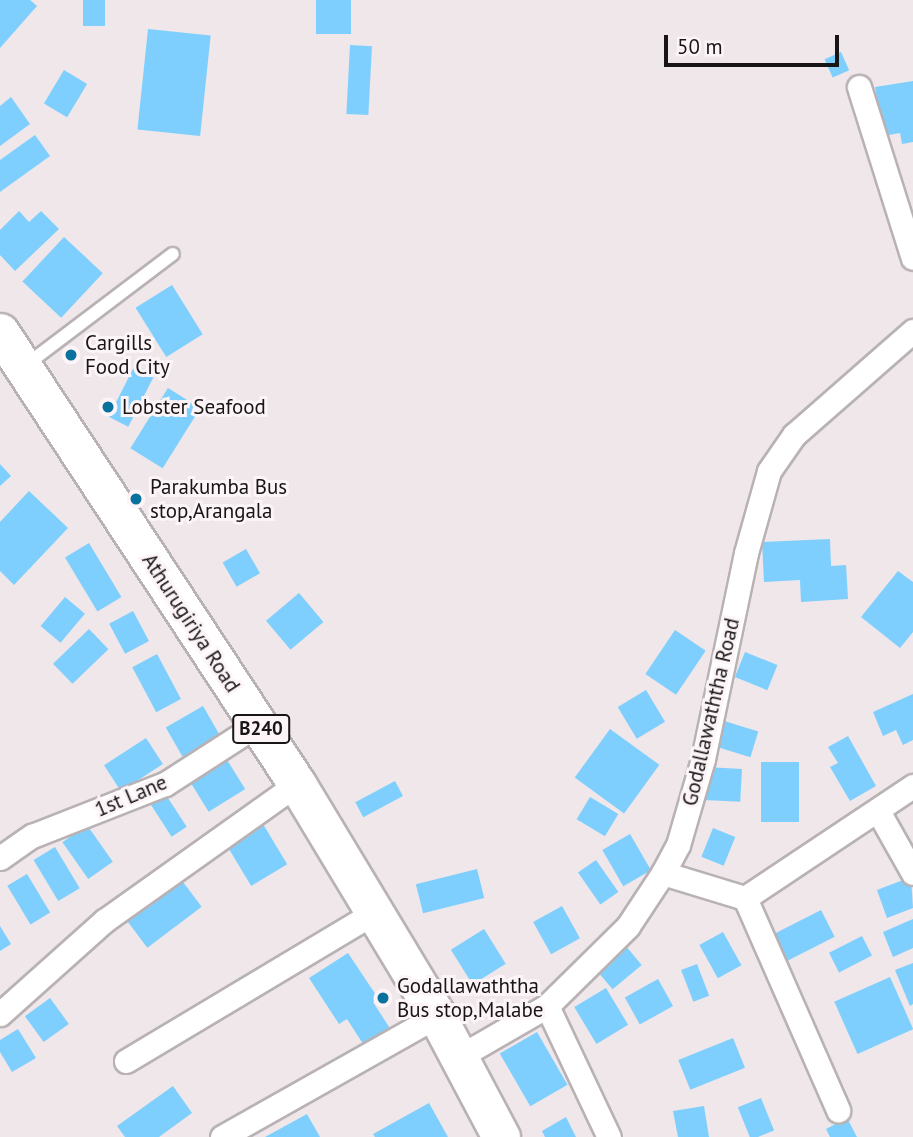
<!DOCTYPE html>
<style>
body{margin:0}
#map{position:relative;width:913px;height:1137px;overflow:hidden;background:#efe7e9;font-family:"PT Sans",sans-serif}
div>[style]{position:absolute}
[style*='--x']{left:calc(var(--x)*1px);top:calc(var(--y)*1px);width:calc(var(--w)*1px);rotate:calc(var(--a)*1deg)}
.building>*{inset:0;background:#7ecffe;transform-origin:0 0}
.roads{filter:drop-shadow(2px 0 #b9b2b4) drop-shadow(-2px 0 #b9b2b4) drop-shadow(0 2px #b9b2b4) drop-shadow(0 -2px #b9b2b4)}
.lane>*{height:12px;margin:-6px;padding:0 6px;transform-origin:6px;border-radius:6px;background:#fff}
.street>*{height:23px;margin:-11.5px;padding:0 11.5px;transform-origin:11.5px;border-radius:11.5px;background:#fff}
.primary>*{height:37px;margin:-18.5px;padding:0 18.5px;transform-origin:18.5px;border-radius:18.5px;background:#fff}
.dots>*{width:19px;height:19px;translate:-50% -50%;box-sizing:border-box;border:4px solid #fcf4f6;border-radius:50%}
span{translate:-50% -50%;white-space:nowrap;text-align:center;line-height:1.15;-webkit-text-stroke:6px #fcf4f6;paint-order:stroke}
.shield-label span{padding:2px 5px;background:#fcf4f6;border:2px solid;border-radius:5px;-webkit-text-stroke-width:0}
.shield-label{font-size:19px;color:#171515;font-weight:700}
.poi-label{font-size:21px;color:#171515}
.left{translate:0 -50%;text-align:left}
.street-label{font-size:21px;color:#171515}
.scale{position:absolute;left:664px;top:35px;width:175px;height:32px;box-sizing:border-box;border:4px solid #171515;border-top:0;padding-left:9px;font-size:21px;line-height:24px;white-space:nowrap;color:#171515;-webkit-text-stroke:5px #fcf4f6;paint-order:stroke}
</style>
<div id="map">
<div class="building">
<i style="clip-path:polygon(0 0,30px 0,37px 6px,0 48px)"></i>
<i style="left:83px;top:0;width:22px;height:26px"></i>
<i style="left:316px;top:0;width:35px;height:34px"></i>
<i style="left:148px;top:29px;width:63px;height:101px;rotate:6deg"></i>
<i style="left:350px;top:45px;width:22px;height:69px;rotate:3deg"></i>
<i style="left:841px;top:52px;width:20px;height:18px;rotate:66deg"></i>
<i style="left:64px;top:70px;width:27px;height:39px;rotate:31deg"></i>
<i style="clip-path:polygon(913px 81px,913px 142px,902px 144px,900px 133px,883px 136px,875px 87px)"></i>
<i style="clip-path:polygon(11px 97px,30px 124px,0 146px,0 106px)"></i>
<i style="clip-path:polygon(35px 135px,50px 156px,0 192px,0 160px)"></i>
<i style="clip-path:polygon(19px 211px,29px 222px,41px 211px,59px 229px,15px 271px,0 255px,0 230px)"></i>
<i style="left:64px;top:237px;width:53px;height:61px;rotate:43deg"></i>
<i style="left:172px;top:285px;width:58px;height:43px;rotate:58deg"></i>
<i style="left:135px;top:365px;width:22px;height:58px;rotate:27deg"></i>
<i style="left:168px;top:388px;width:38px;height:71px;rotate:32deg"></i>
<i style="clip-path:polygon(0 464px,11px 476px,0 486px)"></i>
<i style="clip-path:polygon(29px 491px,68px 528px,14px 585px,0 571px,0 522px)"></i>
<i style="clip-path:polygon(830px 539px,831px 566px,846px 565px,848px 599px,801px 602px,800px 580px,764px 582px,762px 542px)"></i>
<i style="left:89px;top:543px;width:63px;height:28px;rotate:59deg"></i>
<i style="left:246px;top:549px;width:28px;height:27px;rotate:60deg"></i>
<i style="clip-path:polygon(898px 571px,913px 582px,913px 632px,900px 648px,861px 617px)"></i>
<i style="left:299px;top:593px;width:38px;height:43px;rotate:50deg"></i>
<i style="left:65px;top:597px;width:26px;height:38px;rotate:40deg"></i>
<i style="left:133px;top:611px;width:34px;height:27px;rotate:62deg"></i>
<i style="left:89px;top:629px;width:28px;height:50px;rotate:46deg"></i>
<i style="left:675px;top:630px;width:37px;height:53px;rotate:34deg"></i>
<i style="left:745px;top:652px;width:35px;height:27px;rotate:22deg"></i>
<i style="left:157px;top:654px;width:51px;height:28px;rotate:62deg"></i>
<i style="left:646px;top:690px;width:37px;height:33px;rotate:59deg"></i>
<i style="clip-path:polygon(913px 694px,913px 740px,903px 745px,896px 730px,883px 736px,873px 712px)"></i>
<i style="left:203px;top:706px;width:38px;height:43px;rotate:60deg"></i>
<i style="left:721px;top:720px;width:39px;height:27px;rotate:17deg"></i>
<i style="left:610px;top:729px;width:61px;height:60px;rotate:36deg"></i>
<i style="clip-path:polygon(848px 736px,876px 786px,850px 801px,830px 767px,838px 763px,828px 747px)"></i>
<i style="left:146px;top:738px;width:31px;height:50px;rotate:57deg"></i>
<i style="left:224px;top:755px;width:40px;height:43px;rotate:58deg"></i>
<i style="left:761px;top:762px;width:38px;height:60px"></i>
<i style="left:706px;top:767px;width:36px;height:33px;rotate:3deg"></i>
<i style="left:395px;top:781px;width:17px;height:45px;rotate:62deg"></i>
<i style="left:166px;top:795px;width:38px;height:18px;rotate:57deg"></i>
<i style="left:590px;top:797px;width:33px;height:26px;rotate:31deg"></i>
<i style="left:263px;top:824px;width:47px;height:42px;rotate:59deg"></i>
<i style="left:87px;top:825px;width:45px;height:30px;rotate:55deg"></i>
<i style="left:713px;top:828px;width:24px;height:31px;rotate:22deg"></i>
<i style="left:630px;top:834px;width:42px;height:32px;rotate:60deg"></i>
<i style="left:55px;top:847px;width:48px;height:25px;rotate:59deg"></i>
<i style="left:596px;top:860px;width:39px;height:22px;rotate:55deg"></i>
<i style="left:477px;top:869px;width:30px;height:63px;rotate:76deg"></i>
<i style="left:27px;top:874px;width:45px;height:23px;rotate:59deg"></i>
<i style="clip-path:polygon(911px 877px,913px 908px,887px 918px,877px 890px)"></i>
<i style="left:180px;top:878px;width:36px;height:68px;rotate:53deg"></i>
<i style="left:562px;top:906px;width:37px;height:33px;rotate:61deg"></i>
<i style="left:821px;top:910px;width:30px;height:60px;rotate:63deg"></i>
<i style="clip-path:polygon(913px 919px,913px 948px,893px 957px,883px 932px)"></i>
<i style="clip-path:polygon(0 926px,11px 944px,0 951px)"></i>
<i style="left:484px;top:929px;width:41px;height:39px;rotate:58deg"></i>
<i style="left:723px;top:932px;width:38px;height:27px;rotate:61deg"></i>
<i style="left:862px;top:936px;width:22px;height:37px;rotate:63deg"></i>
<i style="left:625px;top:945px;width:26px;height:38px;rotate:50deg"></i>
<i style="clip-path:polygon(348px 953px,378px 998px,373px 1002px,391px 1030px,365px 1047px,347px 1019px,339px 1024px,309px 978px)"></i>
<i style="clip-path:polygon(913px 963px,913px 1004px,910px 1006px,895px 970px)"></i>
<i style="left:697px;top:964px;width:34px;height:17px;rotate:69deg"></i>
<i style="left:890px;top:977px;width:57px;height:61px;rotate:66deg"></i>
<i style="left:658px;top:979px;width:31px;height:38px;rotate:61deg"></i>
<i style="left:606px;top:988px;width:43px;height:37px;rotate:59deg"></i>
<i style="left:50px;top:998px;width:32px;height:31px;rotate:54deg"></i>
<i style="clip-path:polygon(18px 1029px,36px 1058px,12px 1072px,0 1052px,0 1040px)"></i>
<i style="left:537px;top:1032px;width:61px;height:43px;rotate:60deg"></i>
<i style="left:733px;top:1038px;width:32px;height:59px;rotate:68deg"></i>
<i style="clip-path:polygon(173px 1086px,192px 1113px,159px 1137px,125px 1137px,117px 1126px)"></i>
<i style="left:761px;top:1098px;width:35px;height:25px;rotate:68deg"></i>
<i style="clip-path:polygon(429px 1103px,448px 1137px,375px 1137px,373px 1134px)"></i>
<i style="clip-path:polygon(704px 1106px,709px 1137px,678px 1137px,673px 1111px)"></i>
<i style="clip-path:polygon(307px 1114px,320px 1137px,265px 1137px)"></i>
<i style="clip-path:polygon(566px 1117px,576px 1137px,545px 1137px,542px 1131px)"></i>
<i style="clip-path:polygon(847px 1118px,857px 1137px,830px 1137px,826px 1129px)"></i>
</div>
<div class="roads">
<div class="lane">
<i style="--x:26;--y:365;--w:184;--a:-37.1"></i>
</div>
<div class="street">
<i style="--x:859;--y:87;--w:179;--a:72.5"></i>
<i style="--x:878;--y:811;--w:71;--a:60.6"></i>
<i style="--x:0;--y:858;--w:39;--a:-35"></i>
<i style="--x:32;--y:836;--w:143;--a:-21.4"></i>
<i style="--x:165;--y:784;--w:111;--a:-32.8"></i>
<i style="--x:663;--y:873;--w:86;--a:17"></i>
<i style="--x:745;--y:898;--w:232;--a:66.3"></i>
<i style="--x:745;--y:898;--w:202;--a:-33.7"></i>
<i style="--x:547;--y:1006;--w:145;--a:64.7"></i>
<i style="--x:0;--y:1014;--w:140;--a:-41.8"></i>
<i style="--x:104;--y:921;--w:237;--a:-35.4"></i>
<i style="--x:457;--y:1058;--w:104;--a:-30"></i>
<i style="--x:547;--y:1006;--w:114;--a:-44.6"></i>
<i style="--x:628;--y:926;--w:64;--a:-56.6"></i>
<i style="--x:663;--y:873;--w:32;--a:-62"></i>
<i style="--x:678;--y:845;--w:90;--a:-73.8"></i>
<i style="--x:703;--y:759;--w:210;--a:-78.2"></i>
<i style="--x:746;--y:553;--w:85;--a:-74.3"></i>
<i style="--x:769;--y:471;--w:44;--a:-55.2"></i>
<i style="--x:794;--y:435;--w:158;--a:-41.2"></i>
<i style="--x:126;--y:1061;--w:290;--a:-30.9"></i>
<i style="--x:222;--y:1137;--w:247;--a:-29.4"></i>
</div>
<div class="primary">
<i style="--x:0;--y:332;--w:541;--a:56.69"></i>
<i style="--x:297;--y:784;--w:271;--a:58.9"></i>
<i style="--x:437;--y:1016;--w:137;--a:62.1"></i>
</div>
</div>
<div class="dots">
<i style="left:71px;top:355px;background:#09719e"></i>
<i style="left:108px;top:407px;background:#09719e"></i>
<i style="left:136px;top:499px;background:#09719e"></i>
<i style="left:383px;top:998px;background:#09719e"></i>
</div>
<div class="shield-label">
<span style="left:261px;top:729px">B240</span>
</div>
<div class="poi-label">
<span class="left" style="left:85px;top:355px">Cargills<br>Food City</span>
<span class="left" style="left:122px;top:407px">Lobster Seafood</span>
<span class="left" style="left:150px;top:499px">Parakumba Bus<br>stop,Arangala</span>
<span class="left" style="left:397px;top:998px">Godallawaththa<br>Bus stop,Malabe</span>
</div>
<div class="street-label">
<span style="left:191px;top:623px;rotate:57deg">Athurugiriya Road</span>
<span style="left:711px;top:712px;rotate:-77deg">Godallawaththa Road</span>
<span style="left:131px;top:796px;rotate:-23deg">1st Lane</span>
</div>
<div class="scale">50 m</div>
</div>
